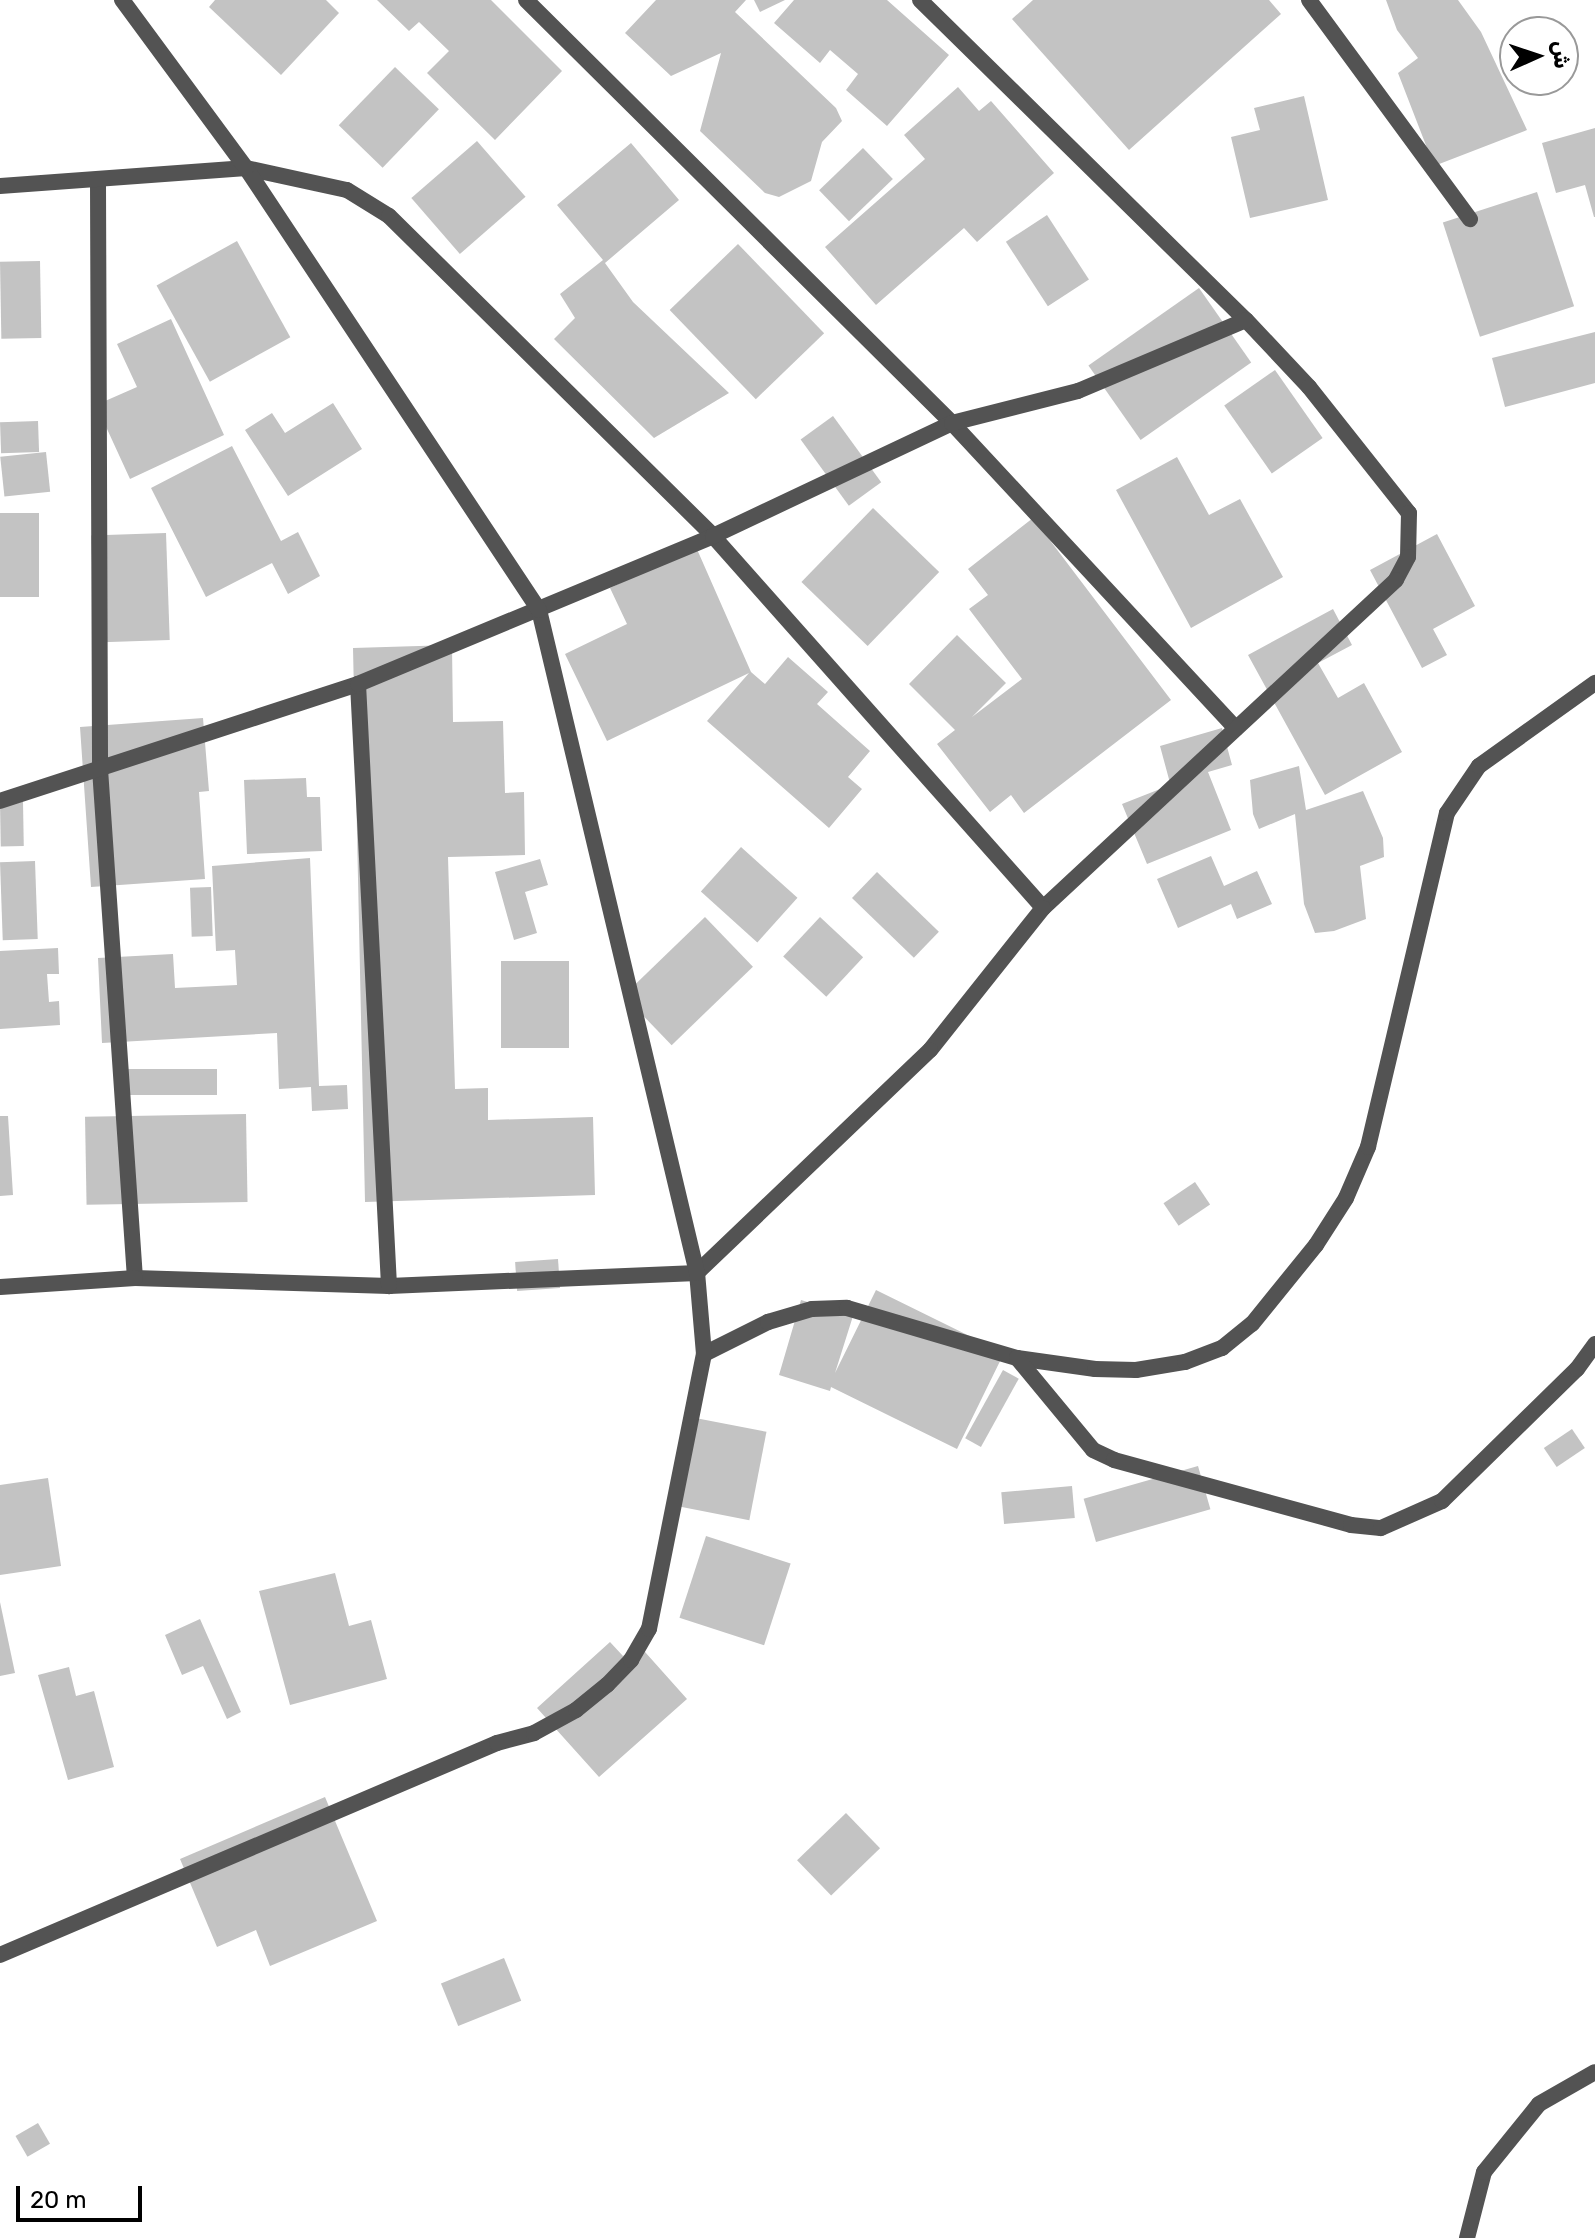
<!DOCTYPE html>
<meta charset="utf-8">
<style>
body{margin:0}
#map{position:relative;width:1595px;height:2238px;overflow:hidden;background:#fff;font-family:Rubik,"Noto Sans Arabic",sans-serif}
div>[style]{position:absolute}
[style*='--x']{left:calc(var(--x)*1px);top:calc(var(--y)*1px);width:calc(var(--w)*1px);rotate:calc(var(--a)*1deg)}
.building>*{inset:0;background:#c3c3c3;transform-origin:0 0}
.street>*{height:16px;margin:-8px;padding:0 8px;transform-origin:8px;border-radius:8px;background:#535353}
span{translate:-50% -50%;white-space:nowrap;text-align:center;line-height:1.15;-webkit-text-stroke:7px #fff;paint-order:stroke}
.north{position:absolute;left:1499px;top:16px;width:80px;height:80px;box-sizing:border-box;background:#fff;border:2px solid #999;border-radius:50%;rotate:87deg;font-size:22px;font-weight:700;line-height:32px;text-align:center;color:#000}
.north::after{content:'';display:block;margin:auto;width:28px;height:36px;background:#000;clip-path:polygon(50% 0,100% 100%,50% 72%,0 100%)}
.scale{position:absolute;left:16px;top:2186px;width:126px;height:36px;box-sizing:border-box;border:4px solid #000;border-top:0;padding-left:10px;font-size:24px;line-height:28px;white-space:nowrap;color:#000;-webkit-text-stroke:6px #fff;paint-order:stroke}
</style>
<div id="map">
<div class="building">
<i style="clip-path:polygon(215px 0,326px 0,339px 13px,281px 75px,209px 7px)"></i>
<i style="clip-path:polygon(377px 0,491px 0,562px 71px,495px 140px,427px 73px,449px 51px,419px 22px,409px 31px)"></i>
<i style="clip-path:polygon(656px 0,746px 0,735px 12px,836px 108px,842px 121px,822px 142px,811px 181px,779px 197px,765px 193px,700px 131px,721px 53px,671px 76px,625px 33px)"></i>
<i style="clip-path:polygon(754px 0,785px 0,760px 12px)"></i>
<i style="clip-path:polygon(794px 0,887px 0,949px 55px,887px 126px,846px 90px,858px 74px,830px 50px,820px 63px,774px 23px)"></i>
<i style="clip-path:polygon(1033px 0,1269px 0,1281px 14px,1129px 150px,1012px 19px)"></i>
<i style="clip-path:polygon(1386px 0,1458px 0,1481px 32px,1527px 130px,1434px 166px,1398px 73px,1418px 58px,1397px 30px)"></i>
<i style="left:395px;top:67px;width:61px;height:81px;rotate:44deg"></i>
<i style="clip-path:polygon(958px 87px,979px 111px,991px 101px,1054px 173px,977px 242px,964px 228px,876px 305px,825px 247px,925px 159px,904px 135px)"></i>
<i style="clip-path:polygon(1304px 96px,1328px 200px,1250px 218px,1231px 137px,1260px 130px,1254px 108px)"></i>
<i style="clip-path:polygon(1595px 128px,1595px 217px,1594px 217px,1585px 185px,1556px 193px,1542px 143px)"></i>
<i style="left:477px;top:141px;width:74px;height:87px;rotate:49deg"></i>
<i style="clip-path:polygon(631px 143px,679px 200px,605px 263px,633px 302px,729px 393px,654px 438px,554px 339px,575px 318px,560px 294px,603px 260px,557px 205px)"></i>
<i style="left:863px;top:148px;width:43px;height:61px;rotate:46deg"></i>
<i style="left:1537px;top:192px;width:120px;height:99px;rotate:72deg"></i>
<i style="left:1047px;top:215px;width:77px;height:49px;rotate:57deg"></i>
<i style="left:237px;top:241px;width:110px;height:92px;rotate:61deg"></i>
<i style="left:738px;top:244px;width:124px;height:95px;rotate:46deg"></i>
<i style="left:40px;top:261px;width:77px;height:40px;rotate:89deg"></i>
<i style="left:1199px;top:288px;width:91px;height:135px;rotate:55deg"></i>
<i style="clip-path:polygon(171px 319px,224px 435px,130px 479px,96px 405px,137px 387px,117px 344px)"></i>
<i style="clip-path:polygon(1595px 332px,1595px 383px,1505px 407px,1492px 358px)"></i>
<i style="left:1275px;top:370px;width:83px;height:62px;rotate:55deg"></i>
<i style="clip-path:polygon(333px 403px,362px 449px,288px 496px,245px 430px,272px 413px,285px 433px)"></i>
<i style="left:833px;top:416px;width:82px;height:40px;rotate:54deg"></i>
<i style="left:38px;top:421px;width:31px;height:38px;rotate:88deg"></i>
<i style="clip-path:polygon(232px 446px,281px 541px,298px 532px,320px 576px,288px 594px,272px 563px,206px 597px,151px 488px)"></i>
<i style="left:46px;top:452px;width:40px;height:46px;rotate:84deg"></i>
<i style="clip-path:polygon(1177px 457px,1209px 515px,1240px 499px,1283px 577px,1191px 628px,1116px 490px)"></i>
<i style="left:873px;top:508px;width:92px;height:103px;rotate:44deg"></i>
<i style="left:39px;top:513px;width:84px;height:39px;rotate:90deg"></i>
<i style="clip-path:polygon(1033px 518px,1171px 700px,1024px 813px,1011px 795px,990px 812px,937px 744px,955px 730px,909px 684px,957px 635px,1006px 683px,972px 717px,1022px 679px,969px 609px,988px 595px,968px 569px)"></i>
<i style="left:166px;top:533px;width:107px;height:75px;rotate:88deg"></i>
<i style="clip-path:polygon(1437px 534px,1475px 606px,1433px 629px,1447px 655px,1422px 668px,1370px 570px)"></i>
<i style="clip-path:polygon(696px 547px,751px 672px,765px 684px,788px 657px,828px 692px,817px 704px,870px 751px,848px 777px,862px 789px,829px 828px,707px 721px,749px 673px,607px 741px,565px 654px,627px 624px,610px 588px)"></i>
<i style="clip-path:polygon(1333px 609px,1352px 645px,1318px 663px,1338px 698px,1364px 683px,1402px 752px,1325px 795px,1248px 655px)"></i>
<i style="clip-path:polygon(452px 645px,453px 722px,503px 721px,505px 793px,524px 792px,525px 855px,448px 857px,455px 1089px,488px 1088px,488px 1120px,593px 1117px,595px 1195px,365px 1202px,353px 648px)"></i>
<i style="clip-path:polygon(203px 718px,209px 791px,199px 792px,205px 879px,91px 887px,80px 727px)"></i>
<i style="clip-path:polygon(1222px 728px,1232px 765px,1208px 772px,1231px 830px,1147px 864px,1122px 804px,1188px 778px,1170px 783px,1160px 746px)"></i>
<i style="clip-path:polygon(1299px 766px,1306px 810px,1363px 791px,1383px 838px,1384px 857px,1360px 866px,1366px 919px,1334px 931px,1315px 933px,1304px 904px,1295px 814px,1259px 829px,1253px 814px,1250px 780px)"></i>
<i style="clip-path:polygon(306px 778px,307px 797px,320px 797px,322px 851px,247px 854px,244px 780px)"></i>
<i style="left:23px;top:802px;width:44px;height:23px;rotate:89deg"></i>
<i style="left:741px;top:847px;width:76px;height:60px;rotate:42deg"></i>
<i style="clip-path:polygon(1211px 856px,1224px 886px,1257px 871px,1272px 904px,1237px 919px,1231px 904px,1178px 928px,1157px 879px)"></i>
<i style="clip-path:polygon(310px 858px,319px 1086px,347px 1085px,348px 1109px,312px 1111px,311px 1087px,279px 1089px,277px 1033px,102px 1043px,98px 958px,173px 954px,175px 988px,237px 985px,235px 950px,216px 951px,212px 866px)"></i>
<i style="clip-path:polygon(540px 859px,548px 885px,525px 892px,537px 933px,514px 940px,495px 872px)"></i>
<i style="left:35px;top:861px;width:78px;height:35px;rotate:88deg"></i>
<i style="left:877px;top:872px;width:86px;height:36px;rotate:44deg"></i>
<i style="left:211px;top:887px;width:49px;height:21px;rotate:88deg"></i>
<i style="left:705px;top:917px;width:69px;height:113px;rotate:46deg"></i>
<i style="left:820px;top:917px;width:59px;height:54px;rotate:43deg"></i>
<i style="clip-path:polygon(58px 948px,59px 974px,47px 974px,49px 1002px,59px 1001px,60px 1025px,0 1029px,0 951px)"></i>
<i style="left:501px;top:961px;width:68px;height:87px"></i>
<i style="left:217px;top:1069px;width:26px;height:90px;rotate:90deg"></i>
<i style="left:246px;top:1114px;width:88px;height:161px;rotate:89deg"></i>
<i style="clip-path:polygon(0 1116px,8px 1116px,13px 1195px,0 1196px)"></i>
<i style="left:1195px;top:1182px;width:27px;height:38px;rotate:56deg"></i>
<i style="left:558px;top:1259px;width:29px;height:43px;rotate:86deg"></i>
<i style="clip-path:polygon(876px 1290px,1004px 1353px,957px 1449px,831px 1387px,830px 1391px,779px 1375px,801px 1300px,853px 1316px,835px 1373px)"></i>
<i style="left:1003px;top:1370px;width:18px;height:78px;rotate:29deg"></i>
<i style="left:685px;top:1416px;width:83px;height:90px;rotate:11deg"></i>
<i style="left:1572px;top:1429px;width:23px;height:34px;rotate:56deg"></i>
<i style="left:1198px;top:1466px;width:45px;height:119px;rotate:74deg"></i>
<i style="clip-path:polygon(48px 1478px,61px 1566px,0 1575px,0 1485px)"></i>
<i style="left:1072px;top:1486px;width:32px;height:71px;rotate:85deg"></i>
<i style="left:706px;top:1536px;width:89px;height:86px;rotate:18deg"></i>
<i style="clip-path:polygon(335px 1573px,349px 1626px,371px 1620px,387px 1679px,290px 1705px,259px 1591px)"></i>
<i style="clip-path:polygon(0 1602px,15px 1673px,0 1676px)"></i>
<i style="clip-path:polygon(200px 1619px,241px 1712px,227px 1719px,203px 1666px,182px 1675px,165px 1635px)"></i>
<i style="clip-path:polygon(610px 1642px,623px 1656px,637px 1643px,687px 1699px,599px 1777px,537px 1708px)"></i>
<i style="clip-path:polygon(69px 1667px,76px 1696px,94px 1691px,114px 1767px,68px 1780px,38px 1675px)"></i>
<i style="clip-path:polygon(325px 1797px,377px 1921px,270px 1966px,256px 1930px,217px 1947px,180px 1859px)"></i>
<i style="left:846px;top:1813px;width:49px;height:68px;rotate:46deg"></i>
<i style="left:504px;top:1958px;width:46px;height:68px;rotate:68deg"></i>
<i style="left:38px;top:2123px;width:24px;height:26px;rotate:60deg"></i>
</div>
<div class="street">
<i style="--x:526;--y:0;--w:600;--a:44.8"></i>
<i style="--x:952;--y:423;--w:417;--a:47.1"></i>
<i style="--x:920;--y:0;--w:457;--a:44.5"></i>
<i style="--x:1246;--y:320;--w:92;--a:46.8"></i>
<i style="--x:1309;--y:387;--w:161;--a:51.6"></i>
<i style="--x:1409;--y:513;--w:44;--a:91.3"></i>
<i style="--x:1408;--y:557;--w:26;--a:118"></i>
<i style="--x:1396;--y:580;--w:482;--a:137.1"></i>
<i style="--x:1309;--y:0;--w:272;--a:53.7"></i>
<i style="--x:98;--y:182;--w:587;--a:89.8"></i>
<i style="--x:100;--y:769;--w:510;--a:86.07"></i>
<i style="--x:0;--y:186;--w:247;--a:-4.2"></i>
<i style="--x:246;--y:168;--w:103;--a:12.3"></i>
<i style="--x:347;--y:190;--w:49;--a:31.8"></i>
<i style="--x:389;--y:216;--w:455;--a:44.6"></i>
<i style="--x:713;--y:536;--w:497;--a:48.4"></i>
<i style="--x:1043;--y:908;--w:181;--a:128.5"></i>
<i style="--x:930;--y:1050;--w:323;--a:136.3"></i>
<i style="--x:697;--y:1273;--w:308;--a:177.6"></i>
<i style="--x:389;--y:1286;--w:254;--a:-178.2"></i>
<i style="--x:135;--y:1278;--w:135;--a:176.2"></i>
<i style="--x:358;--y:684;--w:603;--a:87.05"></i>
<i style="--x:0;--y:801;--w:377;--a:-18.1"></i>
<i style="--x:358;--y:684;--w:385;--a:-22.6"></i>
<i style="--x:713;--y:536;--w:264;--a:-25.3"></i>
<i style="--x:952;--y:423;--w:130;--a:-14.3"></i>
<i style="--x:1078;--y:391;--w:182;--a:-22.9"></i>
<i style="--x:704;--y:1354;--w:72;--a:-26.6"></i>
<i style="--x:768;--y:1322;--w:46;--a:-16.5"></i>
<i style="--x:812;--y:1309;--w:35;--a:-2"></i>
<i style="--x:847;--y:1308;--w:177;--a:16.4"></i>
<i style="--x:1017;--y:1358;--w:79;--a:8"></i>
<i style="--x:1095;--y:1369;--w:41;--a:1.4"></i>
<i style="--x:1136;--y:1370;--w:50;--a:-9.3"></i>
<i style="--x:1185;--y:1362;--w:40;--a:-21"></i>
<i style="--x:1222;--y:1348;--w:38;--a:-39"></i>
<i style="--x:1252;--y:1324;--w:102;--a:-51"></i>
<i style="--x:1316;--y:1245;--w:56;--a:-57.4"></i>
<i style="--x:1346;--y:1198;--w:56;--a:-66.7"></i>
<i style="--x:1368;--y:1147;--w:343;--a:-76.7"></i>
<i style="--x:1447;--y:813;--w:57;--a:-55.8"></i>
<i style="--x:1479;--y:766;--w:143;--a:-35.6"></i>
<i style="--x:1017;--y:1358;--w:119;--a:50.4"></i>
<i style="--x:1093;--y:1450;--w:23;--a:25"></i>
<i style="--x:1114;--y:1460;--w:246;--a:15.3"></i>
<i style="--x:1351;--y:1525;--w:30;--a:6"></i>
<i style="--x:1381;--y:1528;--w:67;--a:-23.9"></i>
<i style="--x:1442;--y:1501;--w:189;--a:-44.4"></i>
<i style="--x:1577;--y:1369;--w:31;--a:-54"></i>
<i style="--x:0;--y:1955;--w:540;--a:-23.1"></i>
<i style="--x:497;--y:1743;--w:38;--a:-15"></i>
<i style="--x:534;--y:1733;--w:48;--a:-28.7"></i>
<i style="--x:576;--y:1710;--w:40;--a:-39"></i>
<i style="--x:607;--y:1685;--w:35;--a:-46"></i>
<i style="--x:631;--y:1660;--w:36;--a:-60"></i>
<i style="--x:649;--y:1629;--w:280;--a:-78.7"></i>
<i style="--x:704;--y:1354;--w:81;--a:-94.9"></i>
<i style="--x:697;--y:1273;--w:682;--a:-103.4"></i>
<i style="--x:539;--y:610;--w:530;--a:-123.54"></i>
<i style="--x:246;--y:168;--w:209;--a:-126.4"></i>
<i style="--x:1467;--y:2238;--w:68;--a:-75.6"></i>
<i style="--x:1484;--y:2172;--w:87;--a:-51"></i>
<i style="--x:1539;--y:2104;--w:64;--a:-29.7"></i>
</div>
<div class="north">ش</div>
<div class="scale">20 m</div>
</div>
